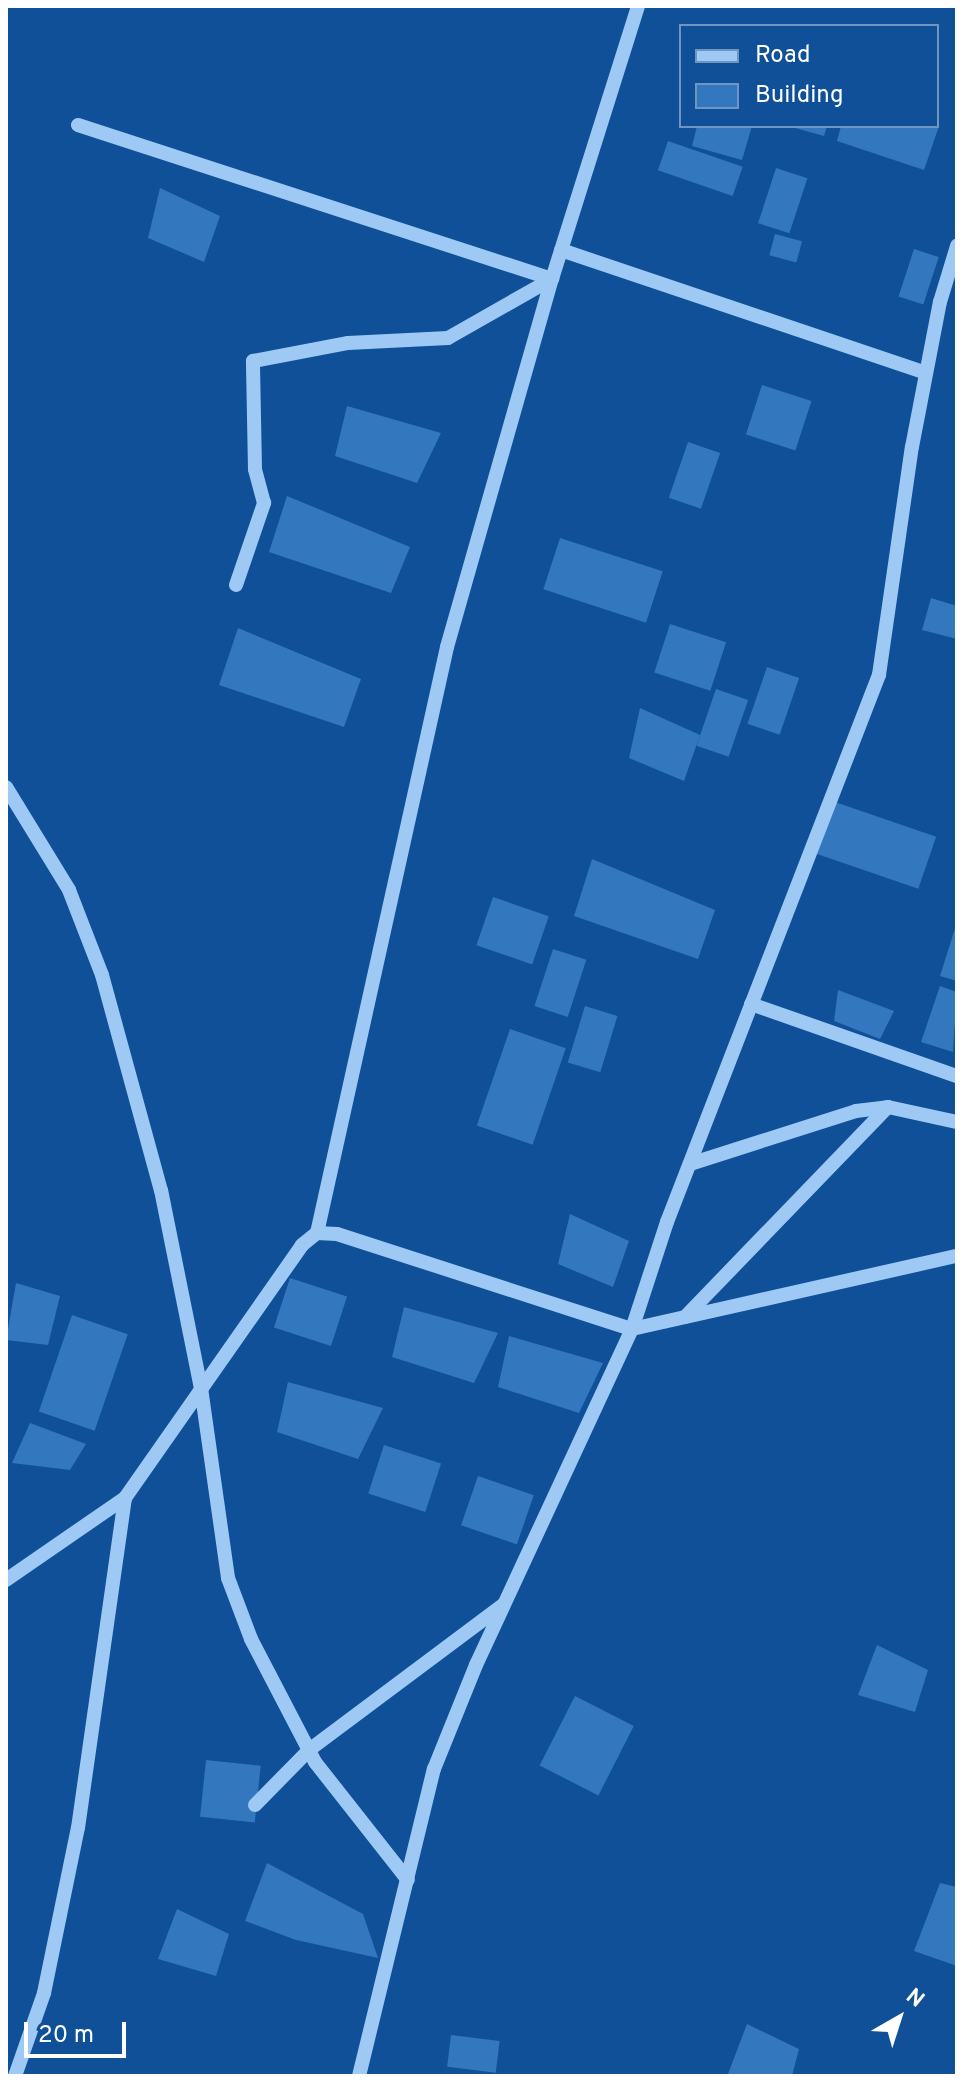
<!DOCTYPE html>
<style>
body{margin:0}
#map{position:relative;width:963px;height:2082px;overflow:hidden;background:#0f5098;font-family:Overpass,sans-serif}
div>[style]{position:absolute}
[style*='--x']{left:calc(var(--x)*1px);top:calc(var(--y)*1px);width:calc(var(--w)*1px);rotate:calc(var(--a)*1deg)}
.building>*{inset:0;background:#3377be;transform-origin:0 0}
.minor>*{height:14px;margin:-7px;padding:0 7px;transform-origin:7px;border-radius:7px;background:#9fc9f5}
span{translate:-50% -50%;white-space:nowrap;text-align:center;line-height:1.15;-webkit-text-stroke:7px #0f5098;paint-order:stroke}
.frame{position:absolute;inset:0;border:8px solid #fff;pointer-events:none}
.legend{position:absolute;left:679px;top:24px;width:260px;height:104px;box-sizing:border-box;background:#0f5098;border:2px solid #6f96c1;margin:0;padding:10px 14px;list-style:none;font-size:24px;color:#fff}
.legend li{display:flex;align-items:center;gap:16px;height:40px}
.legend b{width:40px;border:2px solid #6f96c1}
.north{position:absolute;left:859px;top:1978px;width:80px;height:80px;-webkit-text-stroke:6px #0f5098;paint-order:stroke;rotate:39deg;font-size:22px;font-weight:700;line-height:32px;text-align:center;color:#fff}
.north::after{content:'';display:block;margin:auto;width:28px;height:36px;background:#fff;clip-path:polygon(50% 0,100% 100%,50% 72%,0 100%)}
.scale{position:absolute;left:24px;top:2022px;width:102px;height:36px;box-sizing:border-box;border:4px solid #fff;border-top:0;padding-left:10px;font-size:24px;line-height:28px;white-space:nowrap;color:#fff;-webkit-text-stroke:6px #0f5098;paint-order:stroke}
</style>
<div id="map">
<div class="building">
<i style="clip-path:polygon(697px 126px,752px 126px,742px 160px,692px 146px)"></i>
<i style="clip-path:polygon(788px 126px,827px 126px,824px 136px)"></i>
<i style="clip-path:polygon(841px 126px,939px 126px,924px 170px,837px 141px)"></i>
<i style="left:668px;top:141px;width:79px;height:31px;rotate:19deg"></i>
<i style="left:776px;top:168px;width:33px;height:58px;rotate:18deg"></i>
<i style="clip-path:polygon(160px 188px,220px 216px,204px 262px,148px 238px)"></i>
<i style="left:775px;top:234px;width:28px;height:22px;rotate:15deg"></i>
<i style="left:914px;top:249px;width:26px;height:50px;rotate:18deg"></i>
<i style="left:762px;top:385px;width:52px;height:52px;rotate:18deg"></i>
<i style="clip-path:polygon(347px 406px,441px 433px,417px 483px,335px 456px)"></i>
<i style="left:688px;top:442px;width:34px;height:59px;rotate:19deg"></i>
<i style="clip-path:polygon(287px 496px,410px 547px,391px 593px,269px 552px)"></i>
<i style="left:560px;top:538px;width:108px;height:54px;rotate:18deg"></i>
<i style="clip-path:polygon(931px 598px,957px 606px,957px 639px,922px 630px)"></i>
<i style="left:670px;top:624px;width:59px;height:51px;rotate:18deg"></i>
<i style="clip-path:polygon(238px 628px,361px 679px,344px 727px,219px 685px)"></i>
<i style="left:767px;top:667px;width:34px;height:60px;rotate:19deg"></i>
<i style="left:716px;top:689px;width:34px;height:60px;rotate:19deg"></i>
<i style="clip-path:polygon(640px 708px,700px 735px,684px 781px,629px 758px)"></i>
<i style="left:835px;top:802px;width:107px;height:55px;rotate:19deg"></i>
<i style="clip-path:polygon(592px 859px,715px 910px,698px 959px,574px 916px)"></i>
<i style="left:493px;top:897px;width:59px;height:51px;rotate:19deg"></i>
<i style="clip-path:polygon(956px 925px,957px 926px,957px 981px,940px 976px)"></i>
<i style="left:553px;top:949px;width:35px;height:60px;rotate:18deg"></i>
<i style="clip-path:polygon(940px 986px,957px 992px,953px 1052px,921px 1042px)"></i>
<i style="clip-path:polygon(838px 990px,894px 1011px,880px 1039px,834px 1021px)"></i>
<i style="left:585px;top:1006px;width:34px;height:59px;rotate:17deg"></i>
<i style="left:510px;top:1029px;width:59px;height:102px;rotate:19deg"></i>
<i style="clip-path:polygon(570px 1214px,629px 1241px,613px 1287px,558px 1264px)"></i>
<i style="left:290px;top:1278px;width:60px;height:52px;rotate:18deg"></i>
<i style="clip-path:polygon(16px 1283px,60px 1296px,48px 1345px,6px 1340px)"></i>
<i style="clip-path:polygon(404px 1307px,498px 1333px,474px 1383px,392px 1357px)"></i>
<i style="left:72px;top:1315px;width:59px;height:102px;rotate:19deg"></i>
<i style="clip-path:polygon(509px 1336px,603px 1363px,579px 1413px,498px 1387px)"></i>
<i style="clip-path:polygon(288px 1382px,383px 1408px,358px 1459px,277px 1432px)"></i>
<i style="clip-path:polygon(30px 1423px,86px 1444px,70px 1470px,12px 1463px)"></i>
<i style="left:384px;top:1445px;width:60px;height:51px;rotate:18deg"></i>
<i style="left:478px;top:1476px;width:59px;height:52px;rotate:19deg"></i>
<i style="clip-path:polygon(877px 1645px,928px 1670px,915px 1712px,858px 1695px)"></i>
<i style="left:575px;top:1696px;width:66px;height:78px;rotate:27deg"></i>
<i style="left:206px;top:1760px;width:55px;height:57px;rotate:6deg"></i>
<i style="clip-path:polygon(267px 1863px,363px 1914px,378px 1958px,296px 1940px,245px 1921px)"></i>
<i style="clip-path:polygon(940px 1883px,957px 1887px,957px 1966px,914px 1951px)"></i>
<i style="clip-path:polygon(177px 1909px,229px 1934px,216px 1976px,158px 1959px)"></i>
<i style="clip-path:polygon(747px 2024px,799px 2049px,792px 2076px,728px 2074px)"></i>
<i style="left:451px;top:2035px;width:49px;height:32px;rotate:7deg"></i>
</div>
<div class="minor">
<i style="--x:78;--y:125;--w:498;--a:18"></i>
<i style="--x:561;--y:250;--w:385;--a:18.6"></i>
<i style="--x:236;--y:585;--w:87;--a:-71.1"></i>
<i style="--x:264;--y:503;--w:35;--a:-105"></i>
<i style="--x:255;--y:469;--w:108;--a:-91.1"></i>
<i style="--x:253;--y:361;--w:97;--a:-10.7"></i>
<i style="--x:348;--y:343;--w:100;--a:-2.9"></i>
<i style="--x:448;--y:338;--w:120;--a:-29.6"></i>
<i style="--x:6;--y:787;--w:121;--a:58.5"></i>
<i style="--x:69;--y:890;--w:91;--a:68.8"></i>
<i style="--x:102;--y:975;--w:223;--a:74.7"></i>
<i style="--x:161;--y:1190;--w:202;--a:78.6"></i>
<i style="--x:201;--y:1388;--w:192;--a:81.9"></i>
<i style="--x:228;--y:1578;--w:65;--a:69.3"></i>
<i style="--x:251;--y:1639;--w:139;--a:62.5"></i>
<i style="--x:315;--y:1762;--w:150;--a:51.8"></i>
<i style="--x:751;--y:1004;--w:218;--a:19.3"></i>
<i style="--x:690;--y:1164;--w:174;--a:-17.7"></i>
<i style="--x:856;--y:1111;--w:32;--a:-7"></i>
<i style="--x:888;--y:1107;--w:71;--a:12.3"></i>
<i style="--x:317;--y:1233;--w:600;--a:-77.49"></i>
<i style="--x:447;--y:647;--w:383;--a:-74.1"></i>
<i style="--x:552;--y:279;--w:286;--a:-72.5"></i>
<i style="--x:685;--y:1317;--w:292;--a:-46"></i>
<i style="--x:6;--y:1580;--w:145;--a:-34.6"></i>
<i style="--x:125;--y:1498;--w:309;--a:-55"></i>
<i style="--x:302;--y:1245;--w:19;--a:-39"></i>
<i style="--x:317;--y:1233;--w:20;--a:3"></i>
<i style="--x:337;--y:1234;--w:310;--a:17.9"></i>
<i style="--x:632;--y:1329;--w:333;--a:-12.7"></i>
<i style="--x:255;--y:1805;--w:77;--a:-45.5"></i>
<i style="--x:309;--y:1750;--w:242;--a:-36.8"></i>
<i style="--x:15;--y:2076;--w:88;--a:-70.7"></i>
<i style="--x:44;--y:1993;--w:168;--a:-78.4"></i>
<i style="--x:78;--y:1828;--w:333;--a:-81.9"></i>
<i style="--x:359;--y:2076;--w:316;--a:-76.3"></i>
<i style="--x:434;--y:1769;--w:112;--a:-68"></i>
<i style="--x:476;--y:1665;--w:370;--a:-65.1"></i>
<i style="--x:632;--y:1329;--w:113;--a:-71.9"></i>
<i style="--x:667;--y:1222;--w:587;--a:-68.82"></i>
<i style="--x:879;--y:675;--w:230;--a:-81.8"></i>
<i style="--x:912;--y:447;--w:148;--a:-79.1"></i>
<i style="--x:940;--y:302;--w:59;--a:-73.1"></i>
</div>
<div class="frame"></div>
<ul class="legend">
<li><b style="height:10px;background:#9fc9f5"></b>Road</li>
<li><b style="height:22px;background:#3377be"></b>Building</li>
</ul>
<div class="north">N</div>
<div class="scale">20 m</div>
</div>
